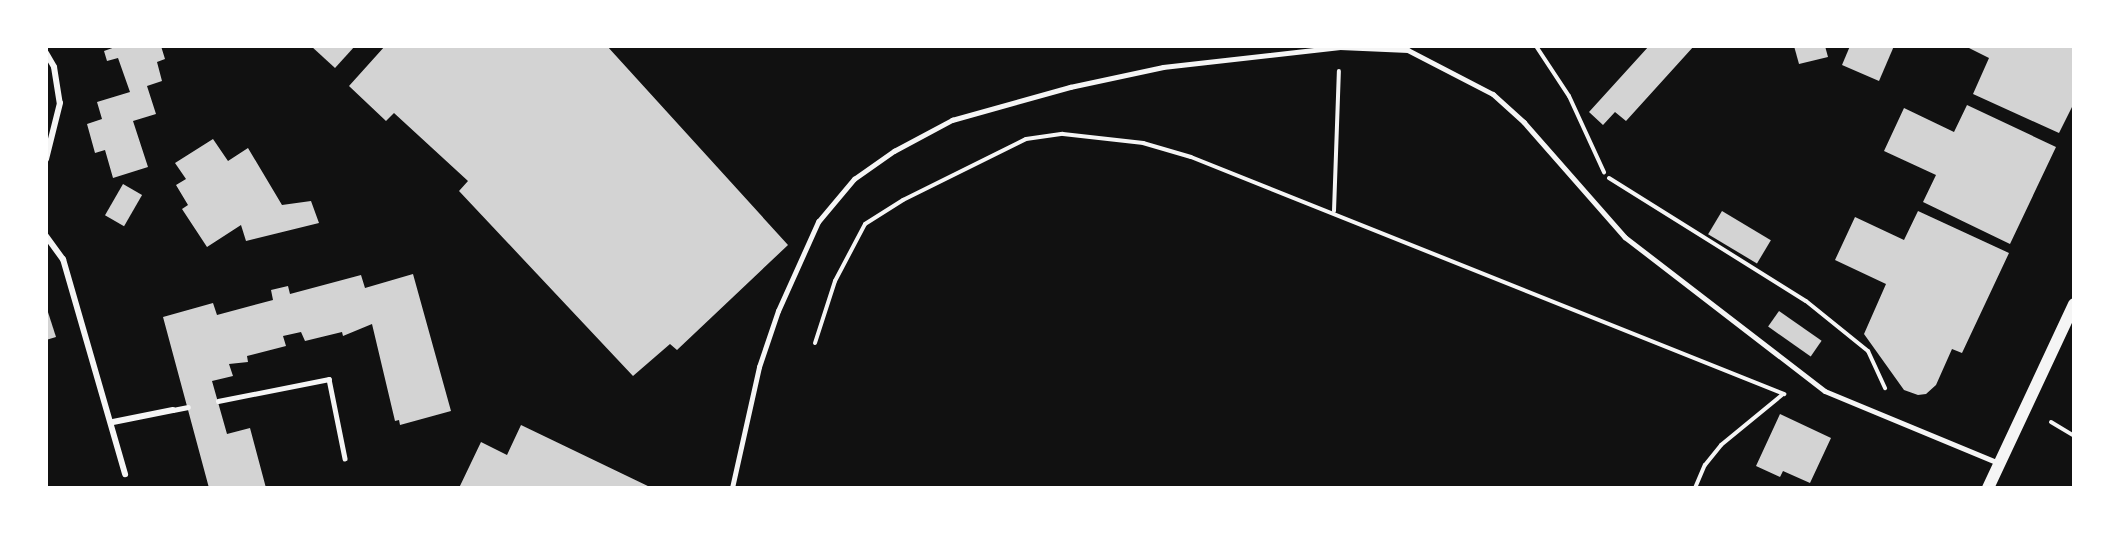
<!DOCTYPE html>
<style>
body{margin:0}
#map{position:relative;width:2120px;height:534px;overflow:hidden;background:#111;font-family:Ubuntu,sans-serif}
div>[style]{position:absolute}
[style*='--x']{left:calc(var(--x)*1px);top:calc(var(--y)*1px);width:calc(var(--w)*1px);rotate:calc(var(--a)*1deg)}
.building>*{inset:0;background:#d3d3d3;transform-origin:0 0}
.path>*{height:4px;margin:-2px;padding:0 2px;transform-origin:2px;border-radius:2px;background:#f5f5f5}
.service>*{height:4.5px;margin:-2.25px;padding:0 2.25px;transform-origin:2.25px;border-radius:2.25px;background:#f5f5f5}
.minor>*{height:6px;margin:-3px;padding:0 3px;transform-origin:3px;border-radius:3px;background:#f5f5f5}
.secondary>*{height:12px;margin:-6px;padding:0 6px;transform-origin:6px;border-radius:6px;background:#f5f5f5}
span{translate:-50% -50%;white-space:nowrap;text-align:center;line-height:1.15;-webkit-text-stroke:6px #fff;paint-order:stroke}
.frame{position:absolute;inset:0;border:48px solid #fff;pointer-events:none}
</style>
<div id="map">
<div class="building">
<i style="clip-path:polygon(118px 46px,161px 46px,165px 59px,157px 62px,162px 81px,147px 86px,156px 114px,133px 121px,148px 167px,113px 178px,105px 150px,95px 153px,87px 124px,102px 119px,97px 102px,130px 92px,118px 58px,107px 61px,104px 51px)"></i>
<i style="clip-path:polygon(311px 46px,355px 46px,335px 68px)"></i>
<i style="clip-path:polygon(385px 46px,607px 46px,788px 245px,677px 350px,670px 344px,633px 376px,459px 191px,468px 181px,394px 113px,386px 121px,349px 86px)"></i>
<i style="clip-path:polygon(1649px 46px,1694px 46px,1626px 121px,1615px 112px,1603px 125px,1589px 112px)"></i>
<i style="clip-path:polygon(1794px 46px,1825px 46px,1828px 57px,1799px 64px)"></i>
<i style="clip-path:polygon(1850px 46px,1894px 46px,1879px 81px,1842px 65px)"></i>
<i style="clip-path:polygon(1965px 46px,2074px 46px,2074px 103px,2059px 133px,1973px 94px,1989px 58px)"></i>
<i style="clip-path:polygon(1967px 105px,2056px 147px,2010px 244px,1923px 202px,1936px 175px,1884px 151px,1904px 108px,1954px 132px)"></i>
<i style="clip-path:polygon(213px 139px,228px 161px,248px 148px,282px 205px,311px 201px,319px 223px,246px 241px,241px 225px,207px 247px,182px 209px,188px 205px,176px 185px,186px 179px,175px 163px)"></i>
<i style="left:123px;top:184px;width:22px;height:36px;rotate:30deg"></i>
<i style="left:1722px;top:211px;width:57px;height:27px;rotate:31deg"></i>
<i style="clip-path:polygon(1918px 211px,2009px 253px,1962px 353px,1952px 349px,1936px 385px,1926px 394px,1918px 395px,1904px 390px,1864px 334px,1886px 284px,1835px 260px,1855px 217px,1904px 240px)"></i>
<i style="clip-path:polygon(413px 274px,451px 411px,400px 425px,399px 420px,395px 421px,372px 324px,343px 336px,342px 332px,305px 341px,301px 332px,283px 336px,286px 346px,247px 356px,248px 362px,229px 364px,233px 376px,212px 381px,227px 434px,250px 428px,266px 488px,209px 488px,163px 317px,213px 303px,217px 315px,273px 300px,271px 290px,288px 286px,290px 294px,361px 275px,365px 288px)"></i>
<i style="clip-path:polygon(46px 306px,56px 337px,46px 340px)"></i>
<i style="left:1779px;top:311px;width:52px;height:19px;rotate:35deg"></i>
<i style="clip-path:polygon(1780px 414px,1831px 438px,1810px 483px,1783px 471px,1780px 477px,1756px 466px)"></i>
<i style="clip-path:polygon(521px 425px,652px 488px,459px 488px,481px 442px,507px 455px)"></i>
</div>
<div class="path">
<i style="--x:1536;--y:46;--w:60;--a:56.6"></i>
<i style="--x:1569;--y:96;--w:84;--a:65.3"></i>
<i style="--x:1609;--y:178;--w:232;--a:32"></i>
<i style="--x:1806;--y:301;--w:80;--a:38.9"></i>
<i style="--x:1868;--y:351;--w:41;--a:65.3"></i>
<i style="--x:1334;--y:211;--w:140;--a:-88"></i>
<i style="--x:815;--y:343;--w:65;--a:-72.1"></i>
<i style="--x:835;--y:281;--w:64;--a:-62.2"></i>
<i style="--x:865;--y:224;--w:45;--a:-32.3"></i>
<i style="--x:903;--y:200;--w:137;--a:-26.4"></i>
<i style="--x:1026;--y:139;--w:37;--a:-8"></i>
<i style="--x:1063;--y:134;--w:81;--a:6.4"></i>
<i style="--x:1143;--y:143;--w:50;--a:16.3"></i>
<i style="--x:1191;--y:157;--w:639;--a:21.78"></i>
<i style="--x:2051;--y:422;--w:27;--a:31"></i>
<i style="--x:1695;--y:488;--w:25;--a:-67"></i>
<i style="--x:1705;--y:465;--w:26;--a:-51"></i>
<i style="--x:1721;--y:445;--w:80;--a:-39.4"></i>
</div>
<div class="service">
<i style="--x:218;--y:401;--w:113;--a:-11.2"></i>
<i style="--x:329;--y:379;--w:81;--a:78.6"></i>
<i style="--x:173;--y:410;--w:15;--a:-11"></i>
<i style="--x:732;--y:488;--w:124;--a:-77.4"></i>
<i style="--x:759;--y:367;--w:59;--a:-71.3"></i>
<i style="--x:778;--y:311;--w:98;--a:-65.8"></i>
<i style="--x:818;--y:222;--w:56;--a:-50.1"></i>
<i style="--x:854;--y:179;--w:49;--a:-35"></i>
<i style="--x:894;--y:151;--w:66;--a:-28.1"></i>
<i style="--x:952;--y:120;--w:123;--a:-15.6"></i>
<i style="--x:1070;--y:87;--w:95;--a:-12.1"></i>
<i style="--x:1163;--y:67;--w:178;--a:-6.4"></i>
<i style="--x:1340;--y:47;--w:68;--a:2.5"></i>
<i style="--x:1408;--y:50;--w:96;--a:27.4"></i>
<i style="--x:1493;--y:94;--w:42;--a:42.1"></i>
<i style="--x:1524;--y:122;--w:153;--a:48.7"></i>
<i style="--x:1625;--y:237;--w:252;--a:37.6"></i>
<i style="--x:1825;--y:391;--w:188;--a:22.5"></i>
</div>
<div class="minor">
<i style="--x:46;--y:53;--w:16;--a:60"></i>
<i style="--x:54;--y:67;--w:36;--a:81"></i>
<i style="--x:60;--y:103;--w:58;--a:104"></i>
<i style="--x:46;--y:236;--w:29;--a:54"></i>
<i style="--x:63;--y:259;--w:224;--a:73.9"></i>
<i style="--x:113;--y:422;--w:61;--a:-11.3"></i>
</div>
<div class="secondary">
<i style="--x:1988;--y:488;--w:203;--a:-64.9"></i>
</div>
<div class="frame"></div>
</div>
